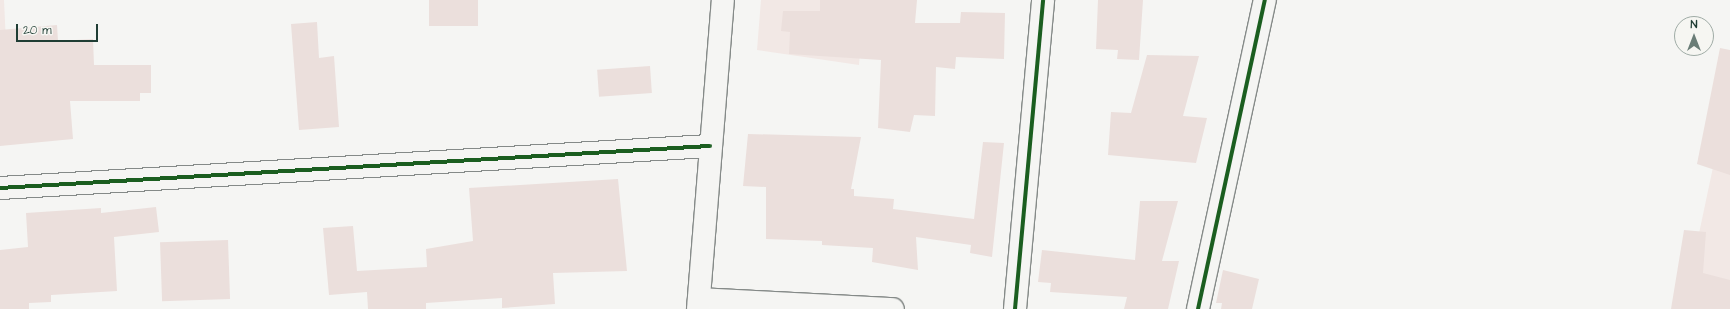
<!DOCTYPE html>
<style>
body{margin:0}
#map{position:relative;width:1730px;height:309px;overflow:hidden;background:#f5f5f3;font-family:"Architects Daughter",sans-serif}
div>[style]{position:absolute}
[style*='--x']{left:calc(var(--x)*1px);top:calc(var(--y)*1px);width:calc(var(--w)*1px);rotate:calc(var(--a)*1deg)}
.built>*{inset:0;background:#f2e8e5}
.building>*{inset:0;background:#ebdfdc;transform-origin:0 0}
.roads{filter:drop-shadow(1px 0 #858a88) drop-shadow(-1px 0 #858a88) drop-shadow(0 1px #858a88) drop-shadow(0 -1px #858a88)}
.street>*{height:22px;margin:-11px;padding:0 11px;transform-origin:11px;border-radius:11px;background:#f5f5f3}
.secondary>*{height:22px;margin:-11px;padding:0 11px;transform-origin:11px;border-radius:11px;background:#f5f5f3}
.cycleway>*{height:4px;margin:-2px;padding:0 2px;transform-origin:2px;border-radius:2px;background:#1b5e20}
span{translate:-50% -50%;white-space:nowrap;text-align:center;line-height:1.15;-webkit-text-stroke:3px #f6f6f2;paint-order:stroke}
.north{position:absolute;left:1674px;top:16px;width:40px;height:40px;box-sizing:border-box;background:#f6f6f2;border:1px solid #a0aca6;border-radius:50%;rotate:0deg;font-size:11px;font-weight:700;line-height:16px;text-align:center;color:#1f3d34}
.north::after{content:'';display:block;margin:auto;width:14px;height:18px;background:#6a7d77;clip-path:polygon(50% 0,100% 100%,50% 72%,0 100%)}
.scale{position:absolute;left:16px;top:24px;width:82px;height:18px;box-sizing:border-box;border:2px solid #1f3d34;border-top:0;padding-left:5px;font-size:12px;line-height:14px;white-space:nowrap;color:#1f3d34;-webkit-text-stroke:3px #f6f6f2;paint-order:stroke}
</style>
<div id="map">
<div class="built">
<i style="clip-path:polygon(0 0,4px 0,9px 107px,0 107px)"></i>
<i style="clip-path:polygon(761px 0,864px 0,859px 65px,757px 50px)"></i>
<i style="clip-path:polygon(1730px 87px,1730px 309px,1683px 309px)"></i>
</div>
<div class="building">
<i style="left:429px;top:0;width:49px;height:26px"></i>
<i style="clip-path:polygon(820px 0,917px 0,915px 23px,960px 23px,961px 12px,1005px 13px,1004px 59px,956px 57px,955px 69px,936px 67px,935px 116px,914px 115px,910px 132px,878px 128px,881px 60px,789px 54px,790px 32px,781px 31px,783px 11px,820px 11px)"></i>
<i style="clip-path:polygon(1098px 0,1143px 0,1139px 60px,1117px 59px,1118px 50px,1096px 49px)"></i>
<i style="clip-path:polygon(317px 22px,319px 58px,334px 56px,339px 127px,299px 130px,291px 24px)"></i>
<i style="clip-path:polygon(57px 25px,58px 41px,93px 39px,94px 65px,151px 65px,151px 93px,140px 93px,140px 101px,70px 101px,73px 139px,0 146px,0 30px)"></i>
<i style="clip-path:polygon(1720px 48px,1730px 50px,1730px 175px,1697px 164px)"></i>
<i style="clip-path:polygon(1147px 55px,1199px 56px,1183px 116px,1207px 118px,1196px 163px,1108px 155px,1111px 112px,1131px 113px)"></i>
<i style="left:650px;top:66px;width:27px;height:53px;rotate:86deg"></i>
<i style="clip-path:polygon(748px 134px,861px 137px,851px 189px,854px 189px,854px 196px,894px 199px,893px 209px,974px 219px,983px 142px,1004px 143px,992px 257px,970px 253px,971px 245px,916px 237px,918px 270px,872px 262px,873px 248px,822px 245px,822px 241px,766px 239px,766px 187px,743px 186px)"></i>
<i style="clip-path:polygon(618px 179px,627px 271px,553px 273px,555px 304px,502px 308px,502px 298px,426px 303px,426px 309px,368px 309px,367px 292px,329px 295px,323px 228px,353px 226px,357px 271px,427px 267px,426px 249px,473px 241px,469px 188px)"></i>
<i style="clip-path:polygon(1140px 201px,1178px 201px,1162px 261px,1179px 261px,1168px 309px,1124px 309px,1127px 297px,1050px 292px,1051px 283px,1038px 282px,1042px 250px,1135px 260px)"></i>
<i style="clip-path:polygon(156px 207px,159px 232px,114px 237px,117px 291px,51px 295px,51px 302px,29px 303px,29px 309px,0 309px,0 250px,28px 247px,26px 213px,101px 208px,101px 213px)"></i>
<i style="clip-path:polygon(1684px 230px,1706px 232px,1703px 273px,1730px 280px,1730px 309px,1671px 309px)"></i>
<i style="left:228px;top:240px;width:59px;height:68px;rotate:88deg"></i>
<i style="clip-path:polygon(1223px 270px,1259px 279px,1252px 309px,1221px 309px,1222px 303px,1216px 303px)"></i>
</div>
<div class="roads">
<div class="street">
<i style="--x:0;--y:188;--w:711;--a:-3.39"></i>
<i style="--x:699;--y:299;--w:194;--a:3"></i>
<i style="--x:1015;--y:309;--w:310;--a:-84.8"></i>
<i style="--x:1198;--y:309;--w:316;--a:-77.8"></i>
</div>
<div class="secondary">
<i style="--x:698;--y:309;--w:310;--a:-85.4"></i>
</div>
</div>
<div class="cycleway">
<i style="--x:0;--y:188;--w:711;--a:-3.39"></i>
<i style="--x:1015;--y:309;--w:310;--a:-84.8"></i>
<i style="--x:1198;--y:309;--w:316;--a:-77.8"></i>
</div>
<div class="north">N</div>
<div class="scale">20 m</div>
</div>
